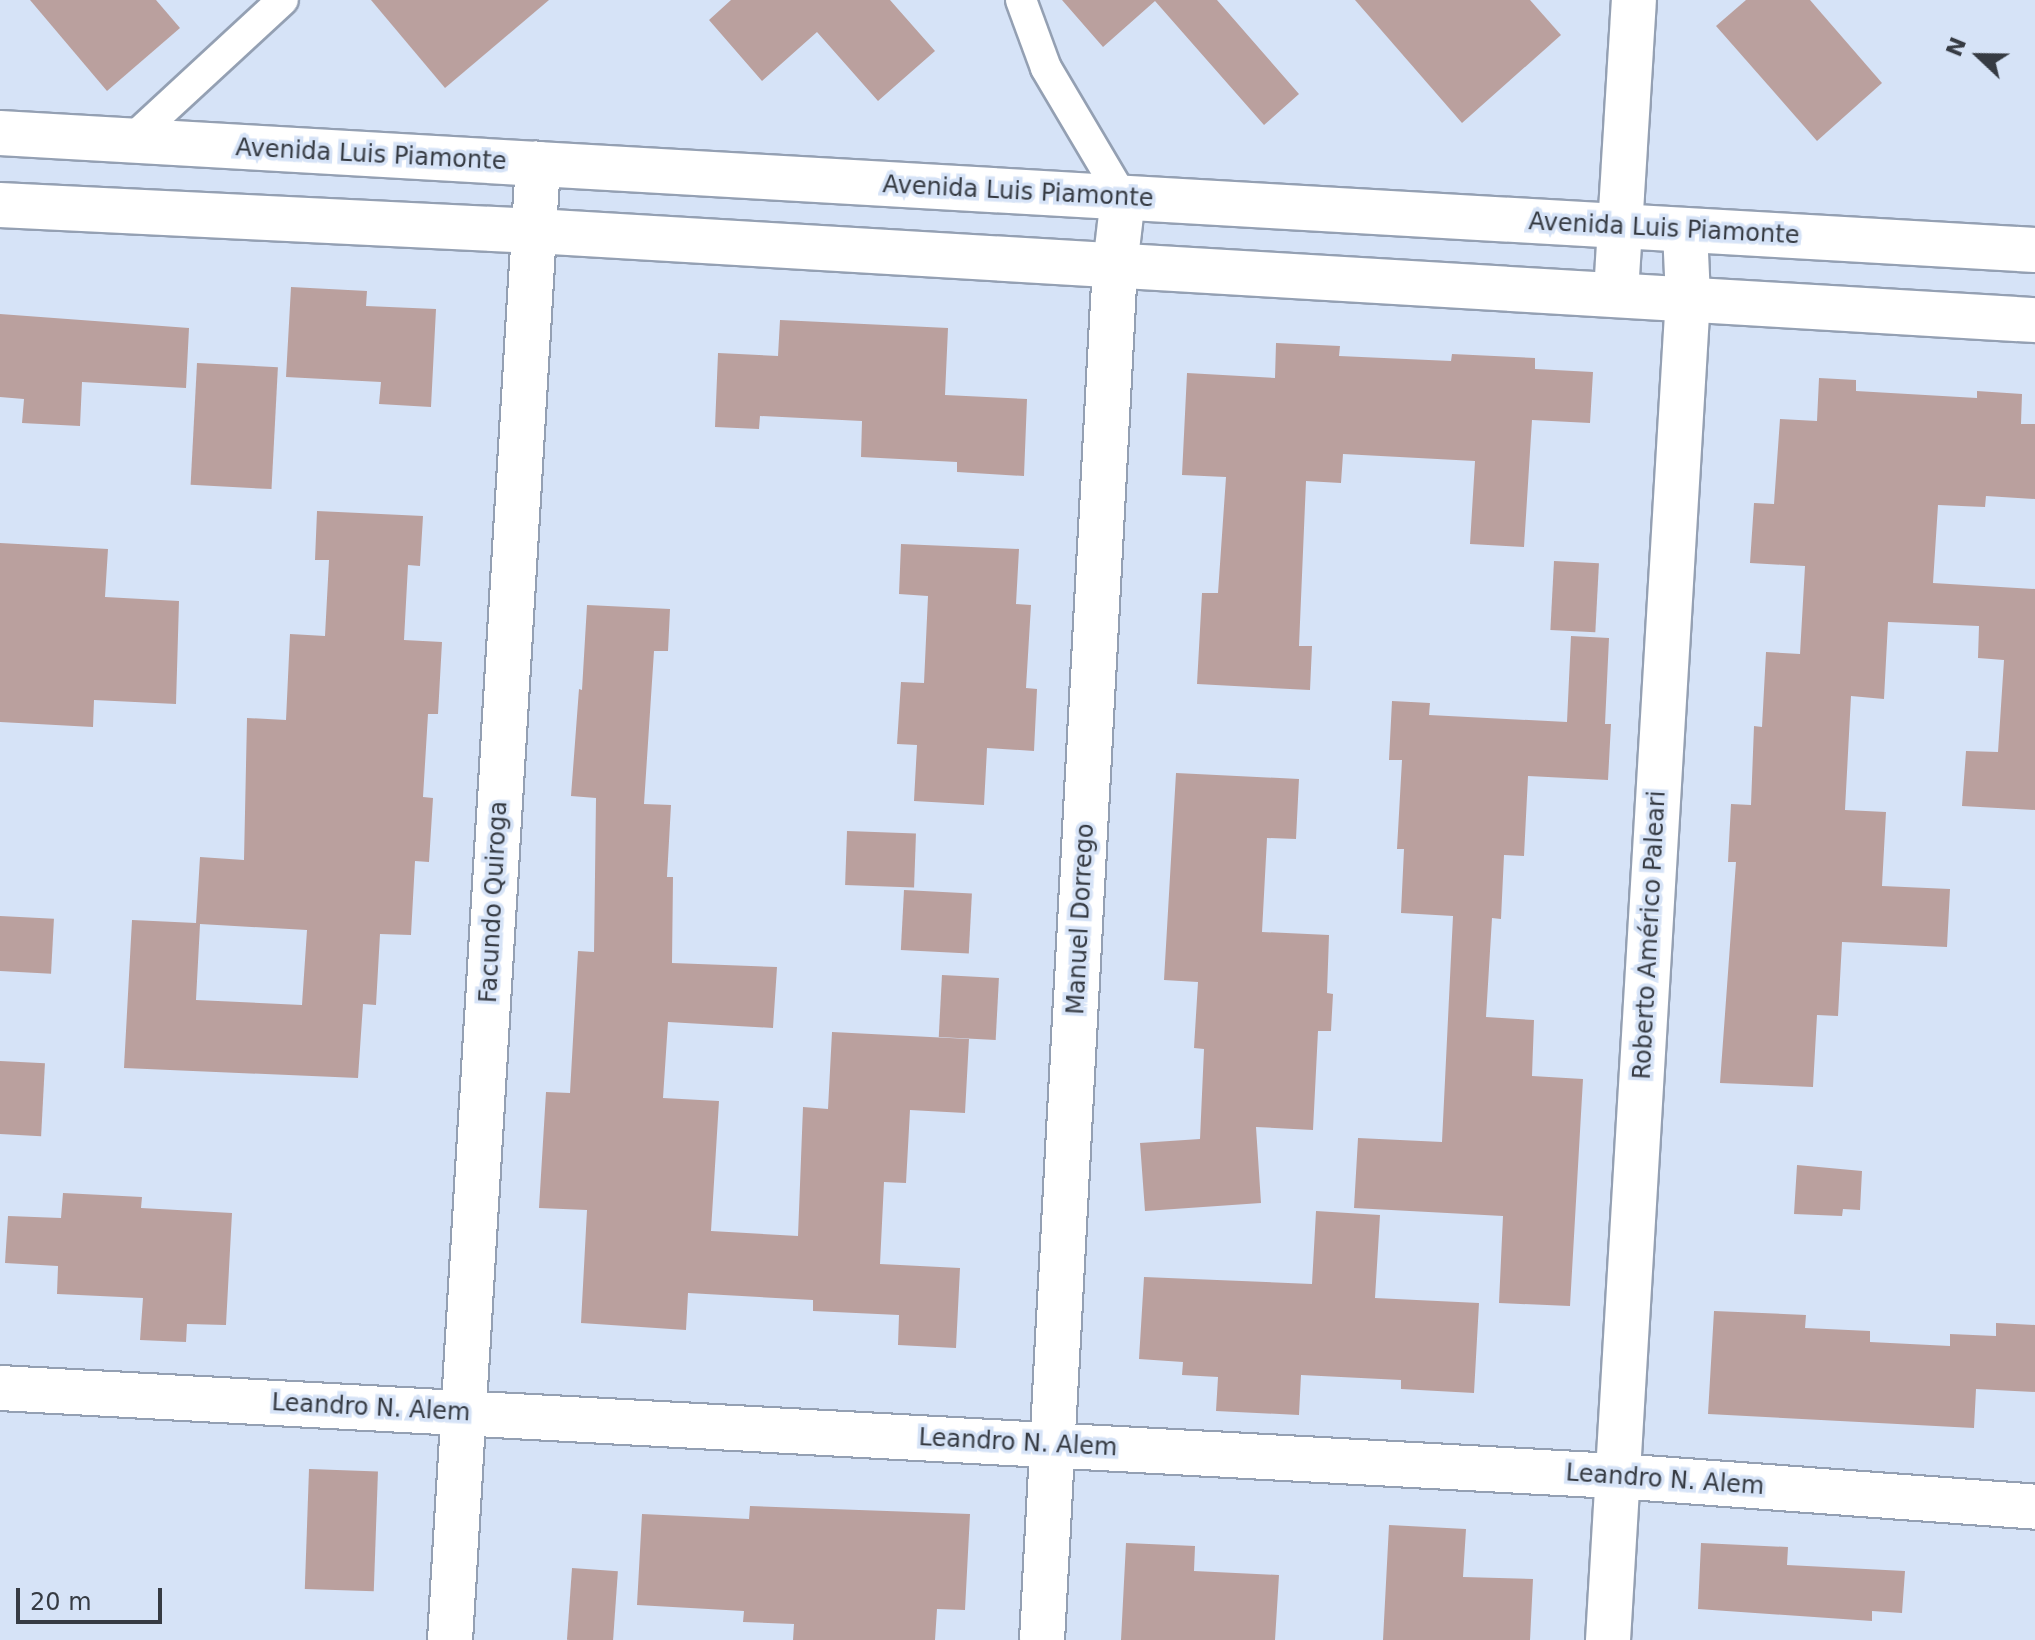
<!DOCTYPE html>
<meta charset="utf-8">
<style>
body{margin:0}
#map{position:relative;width:2035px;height:1640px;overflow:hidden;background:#d6e3f7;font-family:"DejaVu Sans",sans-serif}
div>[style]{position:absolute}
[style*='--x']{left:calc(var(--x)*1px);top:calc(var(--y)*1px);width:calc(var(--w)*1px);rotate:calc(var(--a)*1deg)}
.building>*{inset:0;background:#baa09e;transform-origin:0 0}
.roads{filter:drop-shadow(2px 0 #94a0b3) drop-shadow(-2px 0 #94a0b3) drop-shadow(0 2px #94a0b3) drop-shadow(0 -2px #94a0b3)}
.service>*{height:30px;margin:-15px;padding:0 15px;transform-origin:15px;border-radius:15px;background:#fff}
.minor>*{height:44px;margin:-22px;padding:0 22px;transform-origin:22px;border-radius:22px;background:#fff}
.tertiary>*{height:44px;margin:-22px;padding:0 22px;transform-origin:22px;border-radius:22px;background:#fff}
span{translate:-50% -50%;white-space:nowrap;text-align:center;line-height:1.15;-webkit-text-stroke:7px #d6e3f7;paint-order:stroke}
.street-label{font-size:24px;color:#363b43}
.north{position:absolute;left:1939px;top:16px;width:80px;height:80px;-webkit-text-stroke:6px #d6e3f7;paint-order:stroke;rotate:292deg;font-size:22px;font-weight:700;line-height:32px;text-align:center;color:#363b43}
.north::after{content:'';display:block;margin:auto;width:28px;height:36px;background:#363b43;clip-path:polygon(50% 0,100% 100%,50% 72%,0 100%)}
.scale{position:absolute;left:16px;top:1588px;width:146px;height:36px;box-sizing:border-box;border:4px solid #363b43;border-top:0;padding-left:10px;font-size:24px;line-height:28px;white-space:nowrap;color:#363b43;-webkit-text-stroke:6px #d6e3f7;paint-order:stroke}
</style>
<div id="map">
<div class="building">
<i style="clip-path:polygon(30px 0,156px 0,180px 28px,107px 91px)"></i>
<i style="clip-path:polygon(371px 0,549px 0,445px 88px)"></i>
<i style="clip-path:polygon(731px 0,890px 0,935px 51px,878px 101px,817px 32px,762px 81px,709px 20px)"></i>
<i style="clip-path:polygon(1062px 0,1217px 0,1299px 94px,1264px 125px,1155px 1px,1103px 47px)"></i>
<i style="clip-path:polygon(1355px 0,1530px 0,1561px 35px,1462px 123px)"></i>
<i style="clip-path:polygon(1746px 0,1810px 0,1882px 83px,1817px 141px,1716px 26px)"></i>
<i style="clip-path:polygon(291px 287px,367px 291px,366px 306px,436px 309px,431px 407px,379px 404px,381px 382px,286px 377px)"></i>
<i style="clip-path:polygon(0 314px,189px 328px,186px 388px,82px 382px,80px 426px,22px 423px,24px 399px,0 397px)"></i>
<i style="clip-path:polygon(780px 320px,948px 328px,945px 395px,1027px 399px,1024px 476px,957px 472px,957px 462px,861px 457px,862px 421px,760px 416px,759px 429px,715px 427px,718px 353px,778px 356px)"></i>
<i style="clip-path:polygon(1276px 343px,1340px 346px,1339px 356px,1451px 361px,1452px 354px,1535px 358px,1535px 369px,1593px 372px,1590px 423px,1532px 420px,1524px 547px,1470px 544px,1475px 461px,1343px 454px,1341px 483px,1306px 481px,1299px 646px,1312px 646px,1310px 690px,1197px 684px,1202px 593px,1218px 593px,1226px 477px,1182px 475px,1187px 373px,1275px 378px)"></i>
<i style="left:197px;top:363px;width:81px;height:122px;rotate:3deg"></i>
<i style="clip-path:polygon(1819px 378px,1856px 380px,1856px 391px,1977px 398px,1977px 391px,2022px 394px,2021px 424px,2035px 424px,2035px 499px,1986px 496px,1985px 507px,1938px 505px,1933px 583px,2035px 589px,2035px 810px,1962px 806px,1966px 751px,1998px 752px,2004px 660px,1978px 658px,1979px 626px,1888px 622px,1884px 699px,1851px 696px,1845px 810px,1886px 812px,1882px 886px,1950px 889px,1947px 947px,1842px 942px,1838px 1016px,1817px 1015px,1813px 1087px,1720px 1083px,1736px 862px,1728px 862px,1731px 804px,1751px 805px,1754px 726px,1762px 727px,1766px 652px,1800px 654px,1805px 566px,1750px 563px,1754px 503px,1774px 504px,1780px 419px,1817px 421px)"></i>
<i style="clip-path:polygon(evenodd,317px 511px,423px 516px,420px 566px,408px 565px,404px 640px,442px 642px,438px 714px,428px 714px,423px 797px,433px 798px,429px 862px,415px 861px,411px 935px,380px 934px,376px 1005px,363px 1004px,358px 1078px,124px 1068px,132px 920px,196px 923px,200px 857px,244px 860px,247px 718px,286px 720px,290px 634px,325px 636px,329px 560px,315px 560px,317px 511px,200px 924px,307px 930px,302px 1005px,196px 1000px,200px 924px)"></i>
<i style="clip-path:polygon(0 543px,108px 549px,105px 597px,179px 601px,176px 704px,94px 700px,93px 727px,0 722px)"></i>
<i style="clip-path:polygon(901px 544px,1019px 549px,1016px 604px,1031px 605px,1026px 688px,1037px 689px,1034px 751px,987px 748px,984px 805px,914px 801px,917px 745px,897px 744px,901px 682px,924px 683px,928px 596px,899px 594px)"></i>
<i style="left:1554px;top:561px;width:45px;height:69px;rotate:3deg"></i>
<i style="clip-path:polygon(587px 605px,670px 609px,668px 651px,654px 651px,644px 804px,671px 805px,667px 877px,673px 877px,672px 963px,777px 967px,773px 1028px,668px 1022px,663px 1098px,719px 1101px,711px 1231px,798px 1236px,803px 1107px,828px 1109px,832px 1032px,969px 1039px,965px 1113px,910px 1110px,906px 1183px,884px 1182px,880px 1264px,960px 1268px,956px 1348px,898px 1345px,899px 1315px,813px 1311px,813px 1300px,688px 1293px,686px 1330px,581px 1323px,587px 1210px,539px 1208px,546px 1092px,570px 1093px,578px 951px,594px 952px,596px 798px,571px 796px,579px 689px,582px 690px)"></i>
<i style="clip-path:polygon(1571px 636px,1609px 638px,1605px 724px,1611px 724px,1608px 780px,1528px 776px,1524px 856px,1504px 855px,1501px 919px,1492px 918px,1486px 1017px,1534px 1020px,1532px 1076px,1583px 1079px,1570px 1306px,1499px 1303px,1503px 1216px,1354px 1208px,1358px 1138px,1442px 1142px,1453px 916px,1401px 913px,1404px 849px,1397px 849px,1402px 760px,1389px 760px,1392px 701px,1430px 703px,1429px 715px,1567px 722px)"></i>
<i style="clip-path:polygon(1176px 773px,1299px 779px,1296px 839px,1267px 838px,1262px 932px,1329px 935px,1327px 993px,1333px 994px,1331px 1031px,1318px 1031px,1313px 1130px,1256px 1127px,1261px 1203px,1145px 1211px,1140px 1143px,1200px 1139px,1204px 1049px,1194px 1048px,1198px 982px,1164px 980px)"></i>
<i style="left:847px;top:831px;width:69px;height:54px;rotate:2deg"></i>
<i style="left:904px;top:890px;width:68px;height:60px;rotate:3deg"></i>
<i style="left:0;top:916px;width:54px;height:55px;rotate:3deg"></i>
<i style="left:942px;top:975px;width:57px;height:62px;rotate:3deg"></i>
<i style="left:0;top:1061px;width:45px;height:73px;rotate:3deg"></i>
<i style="clip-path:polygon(1797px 1165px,1862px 1171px,1860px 1210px,1843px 1209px,1842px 1216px,1794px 1214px)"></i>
<i style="clip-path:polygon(63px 1193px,142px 1197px,141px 1208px,232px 1213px,226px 1325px,187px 1324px,186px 1342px,140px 1340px,143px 1298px,57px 1294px,58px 1266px,5px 1263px,8px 1216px,61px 1218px)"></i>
<i style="clip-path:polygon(1316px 1211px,1380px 1215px,1375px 1298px,1479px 1303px,1474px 1393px,1401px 1389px,1401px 1380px,1301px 1375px,1299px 1415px,1216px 1411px,1218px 1377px,1182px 1375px,1183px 1362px,1139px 1359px,1144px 1277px,1312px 1284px)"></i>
<i style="clip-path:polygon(1714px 1311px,1806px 1315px,1805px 1328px,1870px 1331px,1870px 1342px,1950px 1346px,1950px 1334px,1996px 1336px,1996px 1323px,2035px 1325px,2035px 1392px,1976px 1389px,1974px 1428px,1708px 1414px)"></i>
<i style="left:309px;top:1469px;width:69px;height:120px;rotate:2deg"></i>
<i style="clip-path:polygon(750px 1506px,970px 1514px,965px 1610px,937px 1609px,935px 1640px,793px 1640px,794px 1624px,743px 1622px,744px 1611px,637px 1605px,642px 1514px,749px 1519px)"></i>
<i style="clip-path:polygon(1389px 1525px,1466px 1529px,1463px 1577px,1533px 1579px,1530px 1640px,1383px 1640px)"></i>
<i style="clip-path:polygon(1126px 1543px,1195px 1546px,1194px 1571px,1279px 1575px,1275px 1640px,1121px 1640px)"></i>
<i style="clip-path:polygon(1701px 1543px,1788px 1547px,1787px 1565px,1905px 1571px,1902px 1613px,1872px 1611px,1872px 1621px,1698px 1609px)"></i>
<i style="left:572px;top:1568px;width:46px;height:72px;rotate:4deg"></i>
</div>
<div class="roads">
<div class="service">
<i style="--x:1021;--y:0;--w:72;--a:69.8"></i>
<i style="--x:1046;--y:68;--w:151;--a:59.4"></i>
<i style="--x:130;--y:141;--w:208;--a:-42.7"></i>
</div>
<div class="minor">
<i style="--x:1616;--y:293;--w:294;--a:-86.5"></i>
<i style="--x:0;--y:1388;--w:1619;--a:3.12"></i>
<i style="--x:1617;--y:1476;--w:419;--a:4.2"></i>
<i style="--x:450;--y:1640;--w:1479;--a:-86.59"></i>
<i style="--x:1042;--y:1640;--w:1376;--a:-86.96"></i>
<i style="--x:1115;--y:266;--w:68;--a:-83.3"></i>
<i style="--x:1608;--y:1640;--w:1345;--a:-86.59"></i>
<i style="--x:1688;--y:297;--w:67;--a:-92.6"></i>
</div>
<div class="tertiary">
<i style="--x:0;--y:133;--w:2038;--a:3.29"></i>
<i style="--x:0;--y:205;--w:536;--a:2.78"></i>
<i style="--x:535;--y:231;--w:1503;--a:3.4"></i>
</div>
</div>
<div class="street-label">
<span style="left:371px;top:155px;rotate:3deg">Avenida Luis Piamonte</span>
<span style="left:1018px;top:192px;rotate:3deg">Avenida Luis Piamonte</span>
<span style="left:1664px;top:229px;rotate:3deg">Avenida Luis Piamonte</span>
<span style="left:494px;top:902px;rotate:-87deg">Facundo Quiroga</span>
<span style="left:1081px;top:919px;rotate:-87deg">Manuel Dorrego</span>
<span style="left:1650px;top:935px;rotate:-87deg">Roberto Américo Paleari</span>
<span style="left:371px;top:1408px;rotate:3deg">Leandro N. Alem</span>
<span style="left:1018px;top:1443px;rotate:3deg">Leandro N. Alem</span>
<span style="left:1665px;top:1480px;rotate:4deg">Leandro N. Alem</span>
</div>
<div class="north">N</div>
<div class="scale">20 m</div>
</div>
